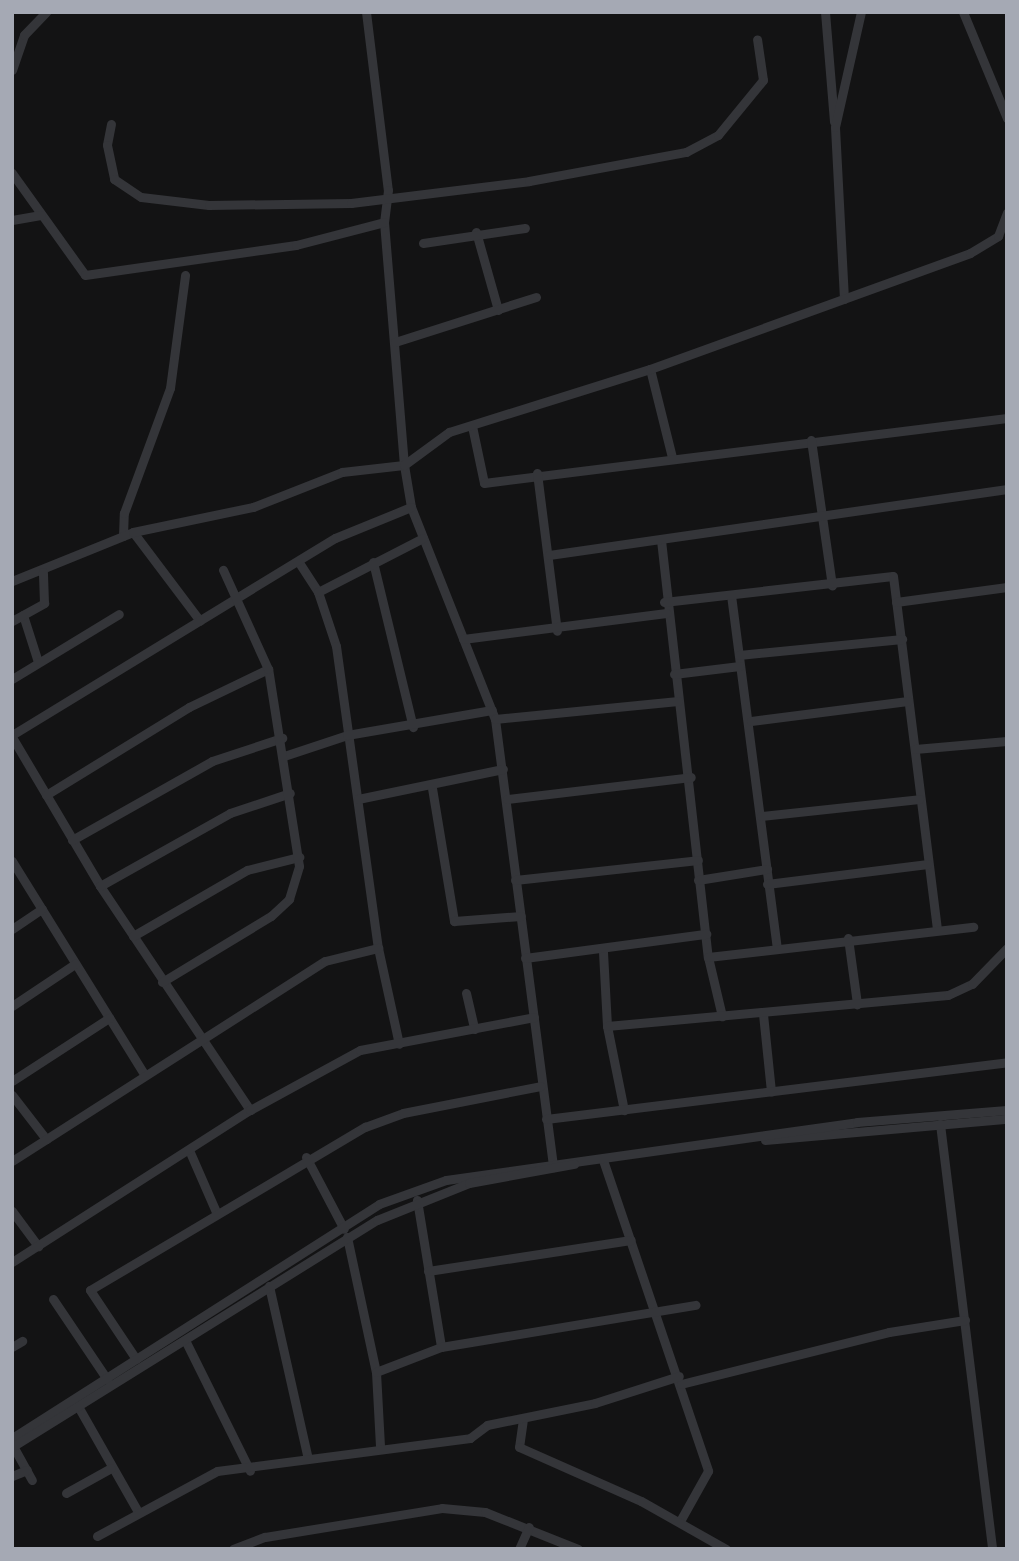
<!DOCTYPE html>
<style>
body{margin:0}
#map{position:relative;width:1019px;height:1561px;overflow:hidden;background:#131314;font-family:Jost,sans-serif}
div>[style]{position:absolute}
[style*='--x']{left:calc(var(--x)*1px);top:calc(var(--y)*1px);width:calc(var(--w)*1px);rotate:calc(var(--a)*1deg)}
.minor>*{height:9px;margin:-4.5px;padding:0 4.5px;transform-origin:4.5px;border-radius:4.5px;background:#343539}
span{translate:-50% -50%;white-space:nowrap;text-align:center;line-height:1.15;-webkit-text-stroke:7px #0e0e0f;paint-order:stroke}
.frame{position:absolute;inset:0;border:14px solid #a5a9b4;pointer-events:none}
</style>
<div id="map">
<div class="minor">
<i style="--x:366;--y:12;--w:179;--a:83"></i>
<i style="--x:388;--y:190;--w:32;--a:97"></i>
<i style="--x:384;--y:222;--w:244;--a:85.3"></i>
<i style="--x:404;--y:465;--w:43;--a:80.5"></i>
<i style="--x:411;--y:507;--w:228;--a:68.4"></i>
<i style="--x:495;--y:719;--w:452;--a:82.6"></i>
<i style="--x:825;--y:12;--w:110;--a:85.3"></i>
<i style="--x:963;--y:12;--w:115;--a:67.5"></i>
<i style="--x:12;--y:70;--w:37;--a:-71"></i>
<i style="--x:24;--y:35;--w:32;--a:-46"></i>
<i style="--x:111;--y:124;--w:21;--a:101"></i>
<i style="--x:107;--y:145;--w:35;--a:78"></i>
<i style="--x:114;--y:179;--w:32;--a:34"></i>
<i style="--x:141;--y:197;--w:68;--a:6.7"></i>
<i style="--x:209;--y:205;--w:142;--a:-0.8"></i>
<i style="--x:351;--y:203;--w:179;--a:-7"></i>
<i style="--x:529;--y:181;--w:160;--a:-10.5"></i>
<i style="--x:686;--y:152;--w:36;--a:-28"></i>
<i style="--x:718;--y:135;--w:71;--a:-50.7"></i>
<i style="--x:763;--y:80;--w:41;--a:-98.3"></i>
<i style="--x:12;--y:173;--w:125;--a:54.4"></i>
<i style="--x:85;--y:275;--w:213;--a:-8.1"></i>
<i style="--x:296;--y:245;--w:91;--a:-14.6"></i>
<i style="--x:12;--y:220;--w:29;--a:-10"></i>
<i style="--x:476;--y:232;--w:81;--a:74.2"></i>
<i style="--x:423;--y:243;--w:103;--a:-8.4"></i>
<i style="--x:844;--y:299;--w:172;--a:-93"></i>
<i style="--x:835;--y:127;--w:118;--a:-77.3"></i>
<i style="--x:395;--y:342;--w:148;--a:-17.7"></i>
<i style="--x:650;--y:369;--w:91;--a:76"></i>
<i style="--x:472;--y:426;--w:58;--a:78.1"></i>
<i style="--x:484;--y:483;--w:527;--a:-7.08"></i>
<i style="--x:811;--y:440;--w:147;--a:81.8"></i>
<i style="--x:537;--y:473;--w:159;--a:82.8"></i>
<i style="--x:133;--y:532;--w:111;--a:53"></i>
<i style="--x:123;--y:536;--w:23;--a:-88"></i>
<i style="--x:124;--y:513;--w:133;--a:-69.8"></i>
<i style="--x:170;--y:388;--w:114;--a:-82.4"></i>
<i style="--x:661;--y:540;--w:420;--a:83.6"></i>
<i style="--x:708;--y:957;--w:61;--a:76.7"></i>
<i style="--x:549;--y:555;--w:463;--a:-8.2"></i>
<i style="--x:298;--y:561;--w:37;--a:57"></i>
<i style="--x:318;--y:592;--w:57;--a:71.6"></i>
<i style="--x:336;--y:646;--w:305;--a:82.1"></i>
<i style="--x:378;--y:948;--w:98;--a:77.7"></i>
<i style="--x:373;--y:562;--w:170;--a:76.4"></i>
<i style="--x:12;--y:581;--w:131;--a:-22"></i>
<i style="--x:133;--y:532;--w:123;--a:-11.8"></i>
<i style="--x:253;--y:507;--w:96;--a:-21.5"></i>
<i style="--x:342;--y:472;--w:62;--a:-6.4"></i>
<i style="--x:404;--y:465;--w:56;--a:-36.3"></i>
<i style="--x:449;--y:432;--w:211;--a:-17.4"></i>
<i style="--x:650;--y:369;--w:340;--a:-19.9"></i>
<i style="--x:970;--y:253;--w:33;--a:-31"></i>
<i style="--x:998;--y:236;--w:25;--a:-69"></i>
<i style="--x:318;--y:592;--w:118;--a:-27.2"></i>
<i style="--x:731;--y:595;--w:357;--a:82.6"></i>
<i style="--x:664;--y:602;--w:230;--a:-6.5"></i>
<i style="--x:893;--y:576;--w:356;--a:82.9"></i>
<i style="--x:896;--y:602;--w:112;--a:-7.7"></i>
<i style="--x:23;--y:615;--w:49;--a:72.3"></i>
<i style="--x:12;--y:621;--w:37;--a:-29"></i>
<i style="--x:44;--y:603;--w:31;--a:-92"></i>
<i style="--x:463;--y:639;--w:205;--a:-7.3"></i>
<i style="--x:739;--y:655;--w:164;--a:-5.6"></i>
<i style="--x:674;--y:674;--w:66;--a:-6.9"></i>
<i style="--x:12;--y:679;--w:125;--a:-31.3"></i>
<i style="--x:495;--y:719;--w:184;--a:-5.6"></i>
<i style="--x:751;--y:721;--w:158;--a:-7.3"></i>
<i style="--x:12;--y:735;--w:378;--a:-31.4"></i>
<i style="--x:335;--y:538;--w:82;--a:-22.2"></i>
<i style="--x:12;--y:737;--w:173;--a:59.4"></i>
<i style="--x:100;--y:886;--w:270;--a:56.2"></i>
<i style="--x:915;--y:749;--w:92;--a:-5"></i>
<i style="--x:284;--y:756;--w:66;--a:-18.4"></i>
<i style="--x:347;--y:735;--w:147;--a:-9.8"></i>
<i style="--x:432;--y:788;--w:135;--a:80.6"></i>
<i style="--x:454;--y:921;--w:67;--a:-4.3"></i>
<i style="--x:46;--y:795;--w:168;--a:-31.6"></i>
<i style="--x:189;--y:707;--w:88;--a:-25.7"></i>
<i style="--x:358;--y:799;--w:148;--a:-11.7"></i>
<i style="--x:507;--y:799;--w:185;--a:-6.8"></i>
<i style="--x:761;--y:816;--w:159;--a:-6.1"></i>
<i style="--x:72;--y:840;--w:161;--a:-29.4"></i>
<i style="--x:212;--y:761;--w:74;--a:-18.2"></i>
<i style="--x:12;--y:861;--w:251;--a:58.2"></i>
<i style="--x:515;--y:880;--w:184;--a:-6.2"></i>
<i style="--x:698;--y:880;--w:70;--a:-9.1"></i>
<i style="--x:767;--y:884;--w:162;--a:-7.1"></i>
<i style="--x:100;--y:886;--w:149;--a:-29.3"></i>
<i style="--x:230;--y:813;--w:63;--a:-18.4"></i>
<i style="--x:12;--y:929;--w:36;--a:-34"></i>
<i style="--x:133;--y:936;--w:132;--a:-30.1"></i>
<i style="--x:247;--y:870;--w:54;--a:-14"></i>
<i style="--x:848;--y:938;--w:67;--a:82.2"></i>
<i style="--x:603;--y:952;--w:74;--a:86.9"></i>
<i style="--x:607;--y:1026;--w:86;--a:78.6"></i>
<i style="--x:708;--y:957;--w:267;--a:-6.5"></i>
<i style="--x:525;--y:958;--w:183;--a:-7.6"></i>
<i style="--x:162;--y:982;--w:127;--a:-31.2"></i>
<i style="--x:271;--y:916;--w:25;--a:-43"></i>
<i style="--x:289;--y:899;--w:34;--a:-73"></i>
<i style="--x:299;--y:866;--w:199;--a:-98.9"></i>
<i style="--x:268;--y:669;--w:109;--a:-114.4"></i>
<i style="--x:466;--y:993;--w:37;--a:77"></i>
<i style="--x:12;--y:1006;--w:76;--a:-33.7"></i>
<i style="--x:763;--y:1014;--w:78;--a:84.1"></i>
<i style="--x:607;--y:1026;--w:342;--a:-5.2"></i>
<i style="--x:948;--y:995;--w:26;--a:-25"></i>
<i style="--x:972;--y:984;--w:50;--a:-45.8"></i>
<i style="--x:12;--y:1081;--w:116;--a:-33"></i>
<i style="--x:12;--y:1095;--w:56;--a:52.3"></i>
<i style="--x:546;--y:1119;--w:465;--a:-7"></i>
<i style="--x:940;--y:1124;--w:428;--a:83"></i>
<i style="--x:765;--y:1140;--w:243;--a:-5"></i>
<i style="--x:189;--y:1150;--w:70;--a:66.4"></i>
<i style="--x:306;--y:1157;--w:81;--a:62.2"></i>
<i style="--x:603;--y:1160;--w:328;--a:71.3"></i>
<i style="--x:708;--y:1471;--w:57;--a:119.2"></i>
<i style="--x:12;--y:1161;--w:371;--a:-32.6"></i>
<i style="--x:325;--y:961;--w:55;--a:-13.8"></i>
<i style="--x:417;--y:1200;--w:149;--a:80.7"></i>
<i style="--x:12;--y:1211;--w:44;--a:53.4"></i>
<i style="--x:347;--y:1237;--w:138;--a:77.9"></i>
<i style="--x:376;--y:1372;--w:75;--a:86.9"></i>
<i style="--x:12;--y:1262;--w:282;--a:-32.6"></i>
<i style="--x:250;--y:1110;--w:125;--a:-28.6"></i>
<i style="--x:360;--y:1050;--w:177;--a:-10.7"></i>
<i style="--x:428;--y:1271;--w:205;--a:-8.7"></i>
<i style="--x:269;--y:1286;--w:177;--a:77.3"></i>
<i style="--x:53;--y:1299;--w:97;--a:56"></i>
<i style="--x:185;--y:1340;--w:146;--a:63.6"></i>
<i style="--x:12;--y:1347;--w:12;--a:-31"></i>
<i style="--x:136;--y:1359;--w:83;--a:-123.7"></i>
<i style="--x:90;--y:1290;--w:320;--a:-30.7"></i>
<i style="--x:365;--y:1127;--w:40;--a:-20.2"></i>
<i style="--x:403;--y:1113;--w:140;--a:-11.1"></i>
<i style="--x:376;--y:1372;--w:70;--a:-21"></i>
<i style="--x:441;--y:1347;--w:258;--a:-9.4"></i>
<i style="--x:681;--y:1384;--w:214;--a:-14"></i>
<i style="--x:889;--y:1332;--w:77;--a:-9"></i>
<i style="--x:79;--y:1408;--w:120;--a:60.4"></i>
<i style="--x:523;--y:1419;--w:28;--a:98"></i>
<i style="--x:519;--y:1447;--w:133;--a:23.9"></i>
<i style="--x:641;--y:1501;--w:98;--a:29.5"></i>
<i style="--x:12;--y:1438;--w:435;--a:-32.5"></i>
<i style="--x:379;--y:1204;--w:71;--a:-19.7"></i>
<i style="--x:446;--y:1180;--w:415;--a:-8"></i>
<i style="--x:857;--y:1122;--w:150;--a:-4.6"></i>
<i style="--x:13;--y:1446;--w:39;--a:61"></i>
<i style="--x:12;--y:1447;--w:430;--a:-31.9"></i>
<i style="--x:377;--y:1220;--w:99;--a:-21.9"></i>
<i style="--x:469;--y:1183;--w:107;--a:-10.3"></i>
<i style="--x:12;--y:1476;--w:16;--a:-22"></i>
<i style="--x:66;--y:1493;--w:51;--a:-29.1"></i>
<i style="--x:97;--y:1536;--w:136;--a:-28.4"></i>
<i style="--x:217;--y:1471;--w:255;--a:-7.4"></i>
<i style="--x:470;--y:1438;--w:21;--a:-37"></i>
<i style="--x:487;--y:1425;--w:110;--a:-11.5"></i>
<i style="--x:595;--y:1403;--w:88;--a:-17.8"></i>
<i style="--x:233;--y:1549;--w:34;--a:-21"></i>
<i style="--x:265;--y:1537;--w:179;--a:-9.3"></i>
<i style="--x:442;--y:1508;--w:43;--a:5.3"></i>
<i style="--x:485;--y:1512;--w:100;--a:21.7"></i>
<i style="--x:519;--y:1549;--w:24;--a:-66"></i>
</div>
<div class="frame"></div>
</div>
